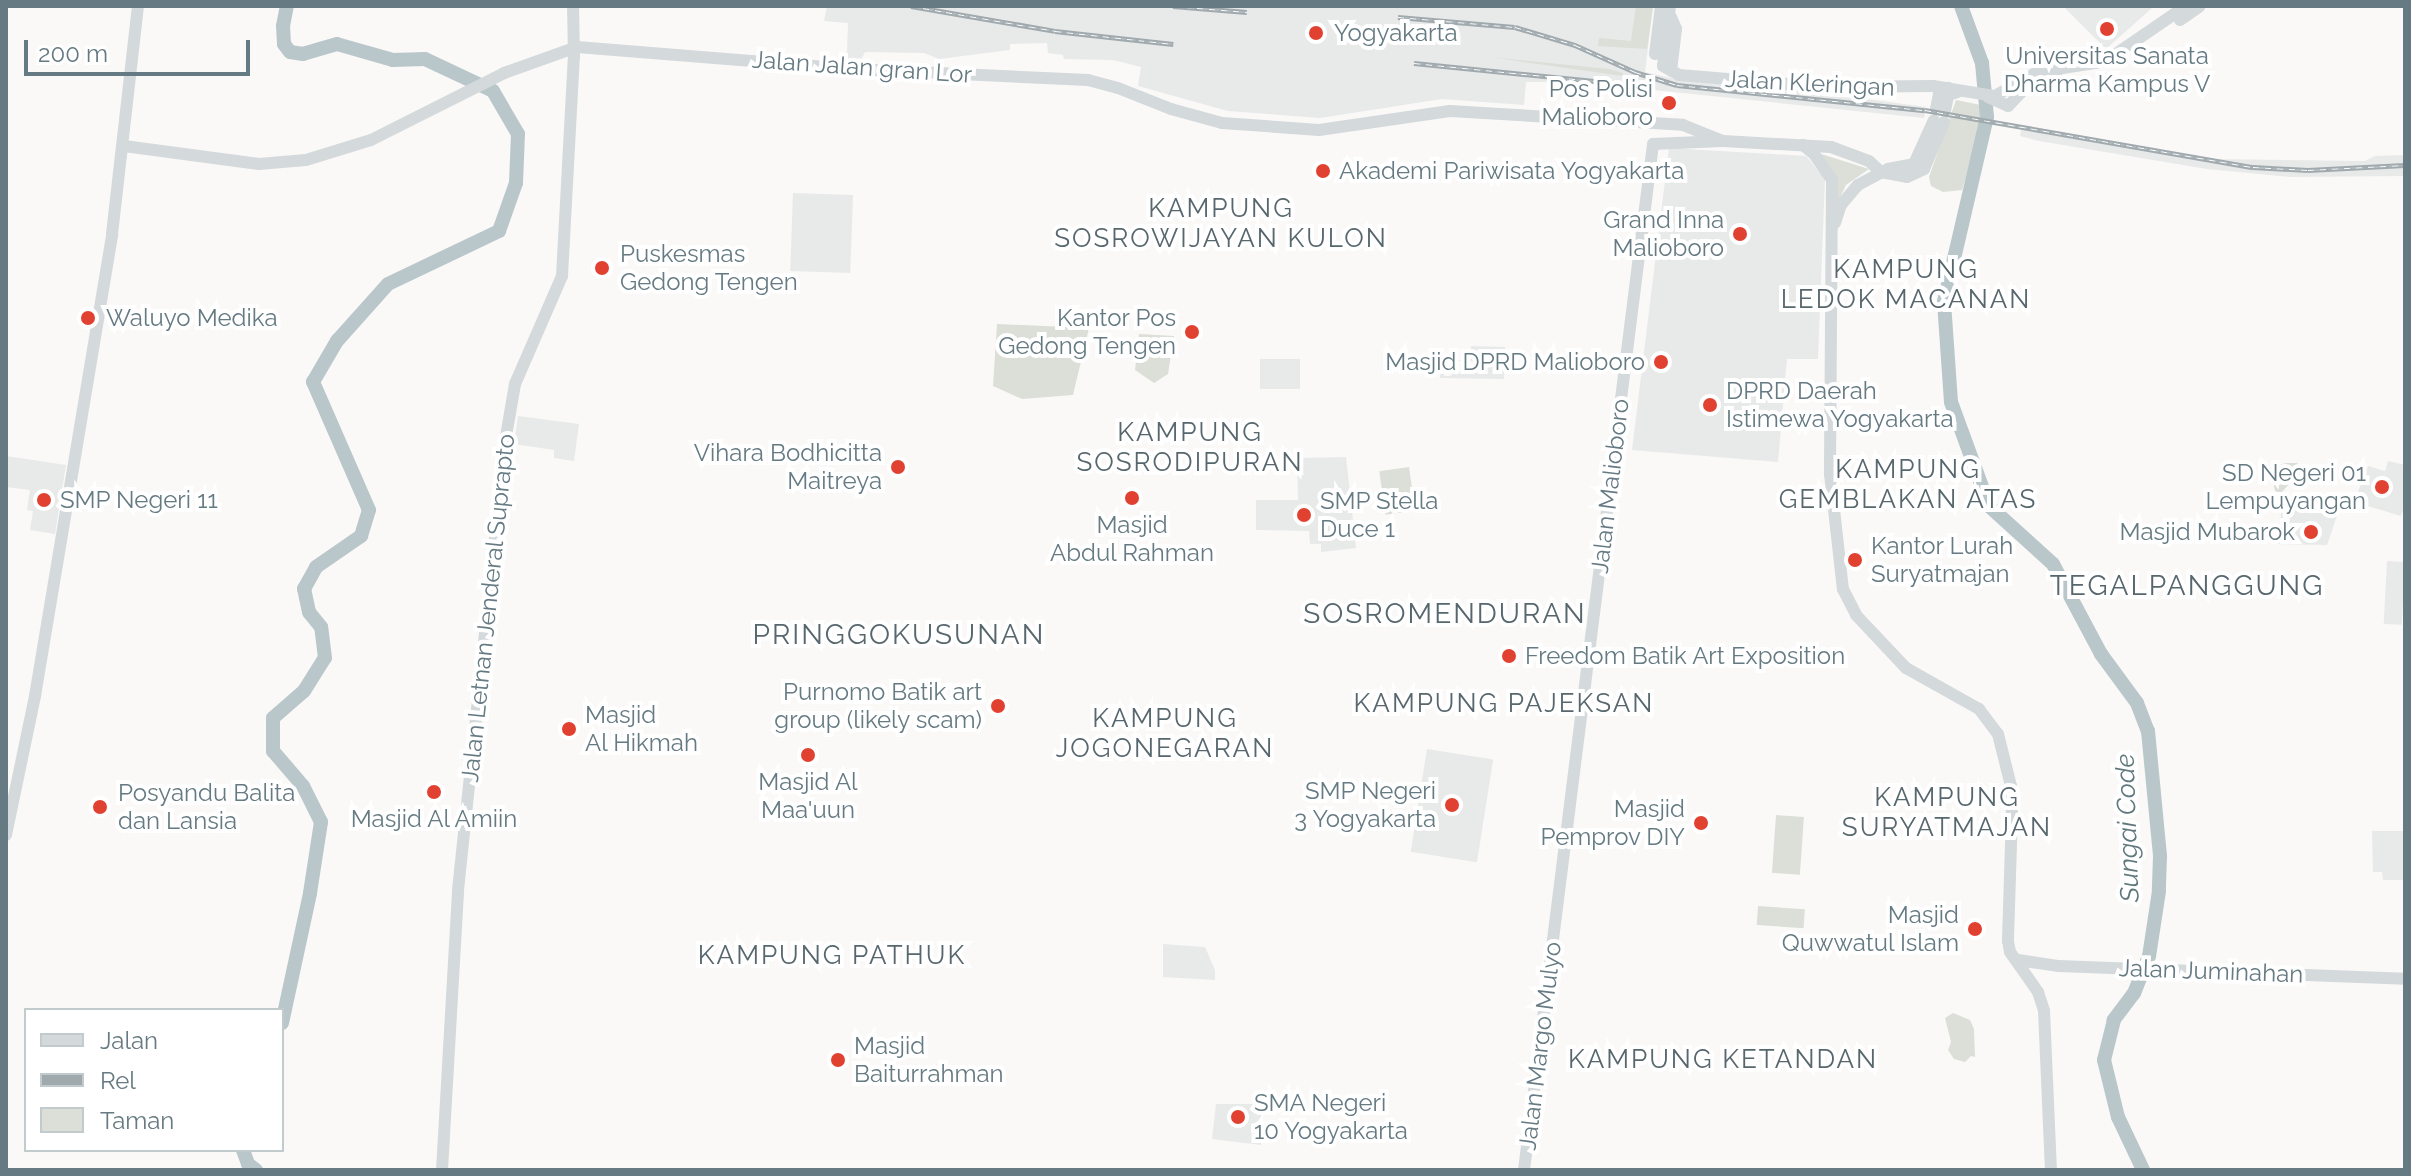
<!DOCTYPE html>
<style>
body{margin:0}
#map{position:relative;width:2411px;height:1176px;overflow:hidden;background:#faf9f8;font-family:Raleway,sans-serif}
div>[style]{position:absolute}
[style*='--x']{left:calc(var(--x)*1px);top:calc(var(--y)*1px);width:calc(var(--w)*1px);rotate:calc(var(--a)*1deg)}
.built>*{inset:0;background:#e8e9e9;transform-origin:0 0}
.green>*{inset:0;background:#dbdfd7;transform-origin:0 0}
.river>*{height:14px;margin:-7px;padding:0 7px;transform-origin:7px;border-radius:7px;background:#b9c7ca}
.major>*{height:12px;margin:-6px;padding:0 6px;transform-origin:6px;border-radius:6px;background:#d4d9dc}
.rail>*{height:5px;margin-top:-2.5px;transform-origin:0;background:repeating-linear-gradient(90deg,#fff 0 6px,#a0aaae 0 12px);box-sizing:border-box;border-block:2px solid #a0aaae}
.dots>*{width:22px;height:22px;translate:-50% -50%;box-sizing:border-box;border:4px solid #fff;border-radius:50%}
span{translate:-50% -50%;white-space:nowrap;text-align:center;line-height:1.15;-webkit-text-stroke:8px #fff;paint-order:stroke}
.poi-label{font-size:24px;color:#657a82}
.left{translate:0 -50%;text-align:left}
.right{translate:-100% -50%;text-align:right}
.street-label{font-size:24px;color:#657a82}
.neighbourhood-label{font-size:26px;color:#57676d;letter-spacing:2px}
.water-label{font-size:26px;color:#60787c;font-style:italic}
.quarter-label{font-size:28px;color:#57676d;letter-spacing:2px}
.frame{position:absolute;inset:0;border:8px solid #657a82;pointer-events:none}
.legend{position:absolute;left:24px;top:1008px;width:260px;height:144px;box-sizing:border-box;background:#fff;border:2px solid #c1cacd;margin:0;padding:10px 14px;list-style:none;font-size:24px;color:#657a82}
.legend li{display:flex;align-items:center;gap:16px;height:40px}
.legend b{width:40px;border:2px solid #c1cacd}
.scale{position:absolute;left:24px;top:40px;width:226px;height:36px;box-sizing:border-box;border:4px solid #657a82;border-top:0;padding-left:10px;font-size:24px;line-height:28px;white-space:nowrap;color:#657a82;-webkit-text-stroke:6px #fff;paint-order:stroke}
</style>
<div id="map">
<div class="built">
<i style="clip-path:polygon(827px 6px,1653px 6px,1645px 72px,1684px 81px,1822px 93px,1926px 107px,1924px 118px,1576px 82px,1526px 82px,1524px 105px,1442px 99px,1320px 118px,1228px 111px,1138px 86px,1141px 67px,1113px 60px,1064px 59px,1063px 55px,1048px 53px,1047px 43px,1010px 44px,1010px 50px,939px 59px,924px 53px,865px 52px,859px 64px,843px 63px,847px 50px,848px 23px,824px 21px)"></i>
<i style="clip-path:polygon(2063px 6px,2150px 6px,2152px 8px,2106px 49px)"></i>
<i style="clip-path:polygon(2022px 125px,2209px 159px,2365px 161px,2375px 156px,2405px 155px,2405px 176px,2291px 177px,2207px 169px,2039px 141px,2020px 136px)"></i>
<i style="clip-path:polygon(1669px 148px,1806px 156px,1825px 179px,1818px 359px,1787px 359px,1778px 462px,1632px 450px)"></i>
<i style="left:793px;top:193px;width:60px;height:78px;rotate:2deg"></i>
<i style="clip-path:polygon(evenodd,1471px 346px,1505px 347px,1504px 379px,1440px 378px,1441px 359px,1470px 360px,1471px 346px,1444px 360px,1487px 362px,1487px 373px,1452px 372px,1451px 376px,1444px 376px,1444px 360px)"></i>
<i style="left:1260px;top:359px;width:40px;height:30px"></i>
<i style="clip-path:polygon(518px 416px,579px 424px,574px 461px,554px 458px,554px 450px,514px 444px)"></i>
<i style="clip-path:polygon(6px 456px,66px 465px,55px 534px,30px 530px,33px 511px,27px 510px,30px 490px,6px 487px)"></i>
<i style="clip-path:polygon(1346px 457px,1356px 548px,1321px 552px,1321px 544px,1310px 544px,1309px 531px,1256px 530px,1256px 500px,1298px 500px,1297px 458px)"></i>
<i style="clip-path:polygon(2388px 461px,2405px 465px,2405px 504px,2401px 516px,2354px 502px,2368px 466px,2385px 471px)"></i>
<i style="clip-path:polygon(2284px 493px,2340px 507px,2327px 545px,2277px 544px)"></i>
<i style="left:2387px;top:561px;width:18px;height:63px;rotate:3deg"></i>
<i style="left:1427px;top:749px;width:67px;height:104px;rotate:9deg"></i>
<i style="clip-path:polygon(2372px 831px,2405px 831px,2405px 880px,2383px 880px,2382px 872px,2373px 872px)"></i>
<i style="clip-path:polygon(1163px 944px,1205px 947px,1215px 970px,1215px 980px,1163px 977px)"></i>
<i style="clip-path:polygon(1216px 1104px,1263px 1104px,1261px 1145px,1212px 1139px)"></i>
</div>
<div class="green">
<i style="clip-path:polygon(1636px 6px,1653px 7px,1647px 49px,1598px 46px,1599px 38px,1631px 41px)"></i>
<i style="clip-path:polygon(1489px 57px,1609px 69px,1623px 73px,1623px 76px)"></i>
<i style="clip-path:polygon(1956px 100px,1981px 105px,1978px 137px,1962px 190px,1943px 192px,1931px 186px,1929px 177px)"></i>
<i style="clip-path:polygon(1818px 153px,1869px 169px,1846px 185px,1837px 204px,1837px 177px)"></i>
<i style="clip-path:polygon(997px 324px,1089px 328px,1073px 395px,1022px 399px,993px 386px)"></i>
<i style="clip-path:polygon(1139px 334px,1174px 336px,1168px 374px,1154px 383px,1135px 370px)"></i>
<i style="clip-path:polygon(2286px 463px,2297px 463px,2304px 469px,2301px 481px,2292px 481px,2281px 493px,2275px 491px,2271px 471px,2272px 467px)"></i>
<i style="left:1409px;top:467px;width:44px;height:30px;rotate:82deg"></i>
<i style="left:1776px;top:815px;width:28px;height:58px;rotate:4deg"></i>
<i style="left:1758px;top:906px;width:47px;height:19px;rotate:4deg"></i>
<i style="clip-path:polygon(1953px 1013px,1970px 1020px,1974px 1029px,1975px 1057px,1971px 1056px,1965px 1062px,1954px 1059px,1948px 1050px,1951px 1042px,1945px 1018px)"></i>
</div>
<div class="river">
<i style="--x:1961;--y:6;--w:61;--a:69.8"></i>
<i style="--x:1982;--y:63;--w:54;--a:84.7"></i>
<i style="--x:1987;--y:117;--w:190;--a:103.1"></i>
<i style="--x:1944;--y:302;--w:100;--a:86"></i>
<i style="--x:1951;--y:402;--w:111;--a:69.9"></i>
<i style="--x:1989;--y:506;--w:86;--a:42.2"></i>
<i style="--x:2053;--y:564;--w:102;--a:61.9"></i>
<i style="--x:2101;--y:654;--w:61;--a:53.7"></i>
<i style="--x:2137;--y:703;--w:30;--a:69"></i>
<i style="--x:2148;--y:731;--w:126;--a:84.5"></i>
<i style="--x:2160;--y:856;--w:35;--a:92"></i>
<i style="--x:2159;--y:891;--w:66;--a:98.7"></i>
<i style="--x:2149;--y:956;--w:40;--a:112"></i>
<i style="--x:2134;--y:993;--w:34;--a:127"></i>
<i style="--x:2114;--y:1020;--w:41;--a:104"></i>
<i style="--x:2104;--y:1060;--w:59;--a:76.2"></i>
<i style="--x:2118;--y:1117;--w:59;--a:64.7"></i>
<i style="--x:282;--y:1023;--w:133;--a:-77.8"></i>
<i style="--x:310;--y:893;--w:72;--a:-81.2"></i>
<i style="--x:321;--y:822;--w:40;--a:-116.6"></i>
<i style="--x:303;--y:786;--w:46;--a:-130.6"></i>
<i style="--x:273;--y:751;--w:33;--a:-90"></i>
<i style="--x:273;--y:718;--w:41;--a:-41.1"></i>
<i style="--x:304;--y:691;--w:39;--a:-58"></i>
<i style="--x:325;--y:658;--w:31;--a:-97"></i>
<i style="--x:321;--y:627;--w:19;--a:-129"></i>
<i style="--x:309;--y:612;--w:24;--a:-102"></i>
<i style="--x:304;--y:589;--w:25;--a:-61"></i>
<i style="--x:316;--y:567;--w:55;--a:-34.6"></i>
<i style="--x:361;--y:536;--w:27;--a:-73"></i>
<i style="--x:369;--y:510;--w:140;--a:-113.6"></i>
<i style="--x:313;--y:382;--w:48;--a:-59.7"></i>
<i style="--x:337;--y:341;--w:76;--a:-48.2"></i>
<i style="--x:388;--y:284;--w:123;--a:-25.5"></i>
<i style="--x:499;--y:231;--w:51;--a:-70.5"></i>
<i style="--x:516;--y:183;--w:49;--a:-87.7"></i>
<i style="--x:518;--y:134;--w:50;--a:-120.2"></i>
<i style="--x:493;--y:91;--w:75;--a:-154.8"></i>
<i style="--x:425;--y:59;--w:32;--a:178"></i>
<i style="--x:393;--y:60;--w:58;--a:-164.1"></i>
<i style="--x:337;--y:44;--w:35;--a:164"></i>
<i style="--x:303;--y:54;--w:13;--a:-171"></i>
<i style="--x:290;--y:52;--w:10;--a:-127"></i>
<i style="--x:284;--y:44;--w:18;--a:-93"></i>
<i style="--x:283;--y:26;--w:20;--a:-79"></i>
<i style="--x:243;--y:1150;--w:15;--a:70"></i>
<i style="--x:248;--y:1164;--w:10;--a:37"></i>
</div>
<div class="major">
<i style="--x:1670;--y:6;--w:60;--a:96.7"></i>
<i style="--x:1663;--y:66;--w:18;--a:29"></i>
<i style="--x:1679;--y:75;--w:146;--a:4.7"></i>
<i style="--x:1825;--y:87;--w:108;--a:-0.5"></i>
<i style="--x:1933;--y:86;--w:63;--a:9.2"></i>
<i style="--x:1995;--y:96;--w:48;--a:-29.7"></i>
<i style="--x:2037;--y:72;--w:60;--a:-8.7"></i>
<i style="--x:2096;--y:63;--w:18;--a:-22"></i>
<i style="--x:2113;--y:56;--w:88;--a:-34.4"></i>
<i style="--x:1671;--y:17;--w:13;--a:67"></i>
<i style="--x:1676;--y:29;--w:42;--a:96.8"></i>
<i style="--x:2180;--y:20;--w:24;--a:-35"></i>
<i style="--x:1655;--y:54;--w:48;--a:-82.9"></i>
<i style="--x:1988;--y:97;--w:22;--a:24"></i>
<i style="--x:2008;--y:106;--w:28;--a:-46"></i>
<i style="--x:2027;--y:86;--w:31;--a:-19"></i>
<i style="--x:1936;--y:109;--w:15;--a:-79"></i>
<i style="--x:1939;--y:94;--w:11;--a:-34"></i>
<i style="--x:1945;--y:111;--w:16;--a:-79"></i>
<i style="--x:1948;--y:95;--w:10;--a:-17"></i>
<i style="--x:1803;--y:145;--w:14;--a:39"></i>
<i style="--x:1814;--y:154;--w:32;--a:55"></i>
<i style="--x:1832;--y:180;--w:294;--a:90.4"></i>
<i style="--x:1830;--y:474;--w:116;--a:83.6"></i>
<i style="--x:1843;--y:589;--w:29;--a:63"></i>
<i style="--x:1856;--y:615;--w:73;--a:46.7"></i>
<i style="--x:1906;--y:668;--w:84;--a:29.3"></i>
<i style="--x:1979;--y:709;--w:31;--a:53"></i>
<i style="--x:1998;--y:734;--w:54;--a:76"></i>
<i style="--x:2011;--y:786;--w:26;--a:88"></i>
<i style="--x:2012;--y:812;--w:129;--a:91.8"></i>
<i style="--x:2008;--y:941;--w:11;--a:80"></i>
<i style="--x:2010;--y:952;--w:49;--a:55"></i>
<i style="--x:2038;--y:992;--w:20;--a:72"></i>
<i style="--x:2044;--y:1011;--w:159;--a:87.5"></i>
<i style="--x:124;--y:146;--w:136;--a:7.6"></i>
<i style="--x:259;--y:164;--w:47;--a:-4.9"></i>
<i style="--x:306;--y:160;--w:68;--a:-17.1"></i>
<i style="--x:371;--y:140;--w:149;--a:-26.7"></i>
<i style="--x:504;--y:73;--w:77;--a:-19.6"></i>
<i style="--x:577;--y:47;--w:277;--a:4.6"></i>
<i style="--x:853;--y:69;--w:235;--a:2.7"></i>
<i style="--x:1088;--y:80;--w:31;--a:15"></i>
<i style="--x:1118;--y:88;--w:57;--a:21.6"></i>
<i style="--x:1171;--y:109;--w:53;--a:15.4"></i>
<i style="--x:1222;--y:123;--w:97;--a:4.1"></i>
<i style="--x:1319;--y:130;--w:132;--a:-8.3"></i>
<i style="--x:1450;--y:111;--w:233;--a:3.4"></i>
<i style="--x:1683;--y:125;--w:43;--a:21.8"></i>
<i style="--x:1835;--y:223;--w:19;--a:-72"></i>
<i style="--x:1841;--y:205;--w:26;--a:-50"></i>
<i style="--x:1858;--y:185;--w:34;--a:-28"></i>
<i style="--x:1888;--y:169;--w:26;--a:-11"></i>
<i style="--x:1914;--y:164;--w:48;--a:-65.6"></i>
<i style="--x:6;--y:835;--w:142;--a:-78.2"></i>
<i style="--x:35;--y:696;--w:468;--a:-80.5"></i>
<i style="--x:112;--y:234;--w:229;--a:-83.5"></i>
<i style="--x:2018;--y:960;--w:40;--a:8.5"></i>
<i style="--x:2058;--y:966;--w:347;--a:2.1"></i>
<i style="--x:442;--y:1170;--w:280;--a:-86.7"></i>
<i style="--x:458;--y:890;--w:450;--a:-84"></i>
<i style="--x:505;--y:442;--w:59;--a:-80.2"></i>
<i style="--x:515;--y:384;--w:118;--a:-66.5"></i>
<i style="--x:562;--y:276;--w:219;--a:-86.9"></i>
<i style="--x:574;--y:57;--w:51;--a:-91.1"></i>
<i style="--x:1524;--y:1170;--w:1034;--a:-82.83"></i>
<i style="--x:1653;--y:144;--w:70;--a:-2.5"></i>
<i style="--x:1723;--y:141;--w:108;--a:3.2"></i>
<i style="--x:1831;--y:147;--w:40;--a:20.2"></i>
<i style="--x:1869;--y:161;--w:16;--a:43"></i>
<i style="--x:1881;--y:172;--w:26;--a:11"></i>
<i style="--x:1907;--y:177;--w:19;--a:-25"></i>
<i style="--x:1924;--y:169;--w:51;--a:-66.9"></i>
</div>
<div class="rail">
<i style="--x:911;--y:6;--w:146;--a:9.8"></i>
<i style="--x:1055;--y:31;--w:119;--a:6.3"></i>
<i style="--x:1173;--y:6;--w:74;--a:4.6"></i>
<i style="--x:1398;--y:17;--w:117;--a:4.9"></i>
<i style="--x:1515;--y:27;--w:63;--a:16.7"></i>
<i style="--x:1575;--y:45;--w:66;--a:24.2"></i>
<i style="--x:1635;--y:72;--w:44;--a:17.2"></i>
<i style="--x:1677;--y:85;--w:249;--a:5.8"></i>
<i style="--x:1925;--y:110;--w:333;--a:9.9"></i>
<i style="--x:2253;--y:167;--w:55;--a:3.1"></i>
<i style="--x:2308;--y:170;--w:97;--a:-3"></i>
<i style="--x:1414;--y:63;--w:240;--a:5.7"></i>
</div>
<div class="dots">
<i style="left:2107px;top:29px;background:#e04131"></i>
<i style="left:1316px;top:33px;background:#e04131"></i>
<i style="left:1669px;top:103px;background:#e04131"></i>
<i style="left:1323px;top:171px;background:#e04131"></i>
<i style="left:1740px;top:234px;background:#e04131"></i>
<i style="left:602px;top:268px;background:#e04131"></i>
<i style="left:88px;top:318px;background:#e04131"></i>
<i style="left:1192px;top:332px;background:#e04131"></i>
<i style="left:1661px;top:362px;background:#e04131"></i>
<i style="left:1710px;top:405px;background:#e04131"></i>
<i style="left:898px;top:467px;background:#e04131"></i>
<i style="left:2382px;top:487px;background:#e04131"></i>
<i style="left:1132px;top:498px;background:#e04131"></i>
<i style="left:44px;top:500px;background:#e04131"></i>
<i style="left:1304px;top:515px;background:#e04131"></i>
<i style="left:2311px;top:532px;background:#e04131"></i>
<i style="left:1855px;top:560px;background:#e04131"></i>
<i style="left:1509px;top:656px;background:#e04131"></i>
<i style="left:998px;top:706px;background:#e04131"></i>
<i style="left:569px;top:729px;background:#e04131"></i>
<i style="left:808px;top:755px;background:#e04131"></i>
<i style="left:434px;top:792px;background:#e04131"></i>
<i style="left:1452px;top:805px;background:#e04131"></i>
<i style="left:100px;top:807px;background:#e04131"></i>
<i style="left:1701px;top:823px;background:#e04131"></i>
<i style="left:1975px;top:929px;background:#e04131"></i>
<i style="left:838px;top:1060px;background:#e04131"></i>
<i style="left:1238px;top:1117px;background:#e04131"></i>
</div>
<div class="poi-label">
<span class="left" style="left:1334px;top:33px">Yogyakarta</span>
<span style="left:2107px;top:70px">Universitas Sanata<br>Dharma Kampus V</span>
<span class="right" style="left:1653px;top:103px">Pos Polisi<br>Malioboro</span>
<span class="left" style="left:1339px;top:171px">Akademi Pariwisata Yogyakarta</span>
<span class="right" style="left:1724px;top:234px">Grand Inna<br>Malioboro</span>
<span class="left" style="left:620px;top:268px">Puskesmas<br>Gedong Tengen</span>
<span class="left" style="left:106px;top:318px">Waluyo Medika</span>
<span class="right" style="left:1176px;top:332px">Kantor Pos<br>Gedong Tengen</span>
<span class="right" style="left:1645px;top:362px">Masjid DPRD Malioboro</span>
<span class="left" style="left:1726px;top:405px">DPRD Daerah<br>Istimewa Yogyakarta</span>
<span class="right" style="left:882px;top:467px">Vihara Bodhicitta<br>Maitreya</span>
<span class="right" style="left:2366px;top:487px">SD Negeri 01<br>Lempuyangan</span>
<span class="left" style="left:60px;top:500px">SMP Negeri 11</span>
<span class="left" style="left:1320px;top:515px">SMP Stella<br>Duce 1</span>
<span style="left:1132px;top:539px">Masjid<br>Abdul Rahman</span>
<span class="right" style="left:2295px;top:532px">Masjid Mubarok</span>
<span class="left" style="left:1871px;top:560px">Kantor Lurah<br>Suryatmajan</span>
<span class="left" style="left:1525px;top:656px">Freedom Batik Art Exposition</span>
<span class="right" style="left:982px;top:706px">Purnomo Batik art<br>group (likely scam)</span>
<span class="left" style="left:585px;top:729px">Masjid<br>Al Hikmah</span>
<span style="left:808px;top:796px">Masjid Al<br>Maa'uun</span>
<span class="right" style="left:1436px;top:805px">SMP Negeri<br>3 Yogyakarta</span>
<span class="left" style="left:118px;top:807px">Posyandu Balita<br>dan Lansia</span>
<span class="right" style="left:1685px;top:823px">Masjid<br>Pemprov DIY</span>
<span style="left:434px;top:819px">Masjid Al Amiin</span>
<span class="right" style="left:1959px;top:929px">Masjid<br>Quwwatul Islam</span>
<span class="left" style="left:854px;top:1060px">Masjid<br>Baiturrahman</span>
<span class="left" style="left:1254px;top:1117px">SMA Negeri<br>10 Yogyakarta</span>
</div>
<div class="street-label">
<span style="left:862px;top:67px;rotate:4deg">Jalan Jalan gran Lor</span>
<span style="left:1810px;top:83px;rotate:3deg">Jalan Kleringan</span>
<span style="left:1610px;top:486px;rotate:-83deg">Jalan Malioboro</span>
<span style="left:488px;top:608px;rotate:-84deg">Jalan Letnan Jenderal Suprapto</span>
<span style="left:2211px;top:971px;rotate:2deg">Jalan Juminahan</span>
<span style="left:1540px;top:1046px;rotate:-83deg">Jalan Margo Mulyo</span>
</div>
<div class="neighbourhood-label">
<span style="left:1221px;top:224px">KAMPUNG<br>SOSROWIJAYAN KULON</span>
<span style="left:1906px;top:285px">KAMPUNG<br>LEDOK MACANAN</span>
<span style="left:1190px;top:448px">KAMPUNG<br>SOSRODIPURAN</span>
<span style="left:1908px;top:485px">KAMPUNG<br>GEMBLAKAN ATAS</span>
<span style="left:1504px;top:704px">KAMPUNG PAJEKSAN</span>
<span style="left:1165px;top:734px">KAMPUNG<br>JOGONEGARAN</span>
<span style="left:1947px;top:813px">KAMPUNG<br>SURYATMAJAN</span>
<span style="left:832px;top:956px">KAMPUNG PATHUK</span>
<span style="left:1723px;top:1060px">KAMPUNG KETANDAN</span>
</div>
<div class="water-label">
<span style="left:2128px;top:828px;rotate:-92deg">Sungai Code</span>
</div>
<div class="quarter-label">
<span style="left:2187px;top:586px">TEGALPANGGUNG</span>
<span style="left:1445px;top:614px">SOSROMENDURAN</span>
<span style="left:899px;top:635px">PRINGGOKUSUNAN</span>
</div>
<div class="frame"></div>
<ul class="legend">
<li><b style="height:10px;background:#d4d9dc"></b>Jalan</li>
<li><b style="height:10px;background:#a0aaae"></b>Rel</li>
<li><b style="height:22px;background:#dbdfd7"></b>Taman</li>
</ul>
<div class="scale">200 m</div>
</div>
